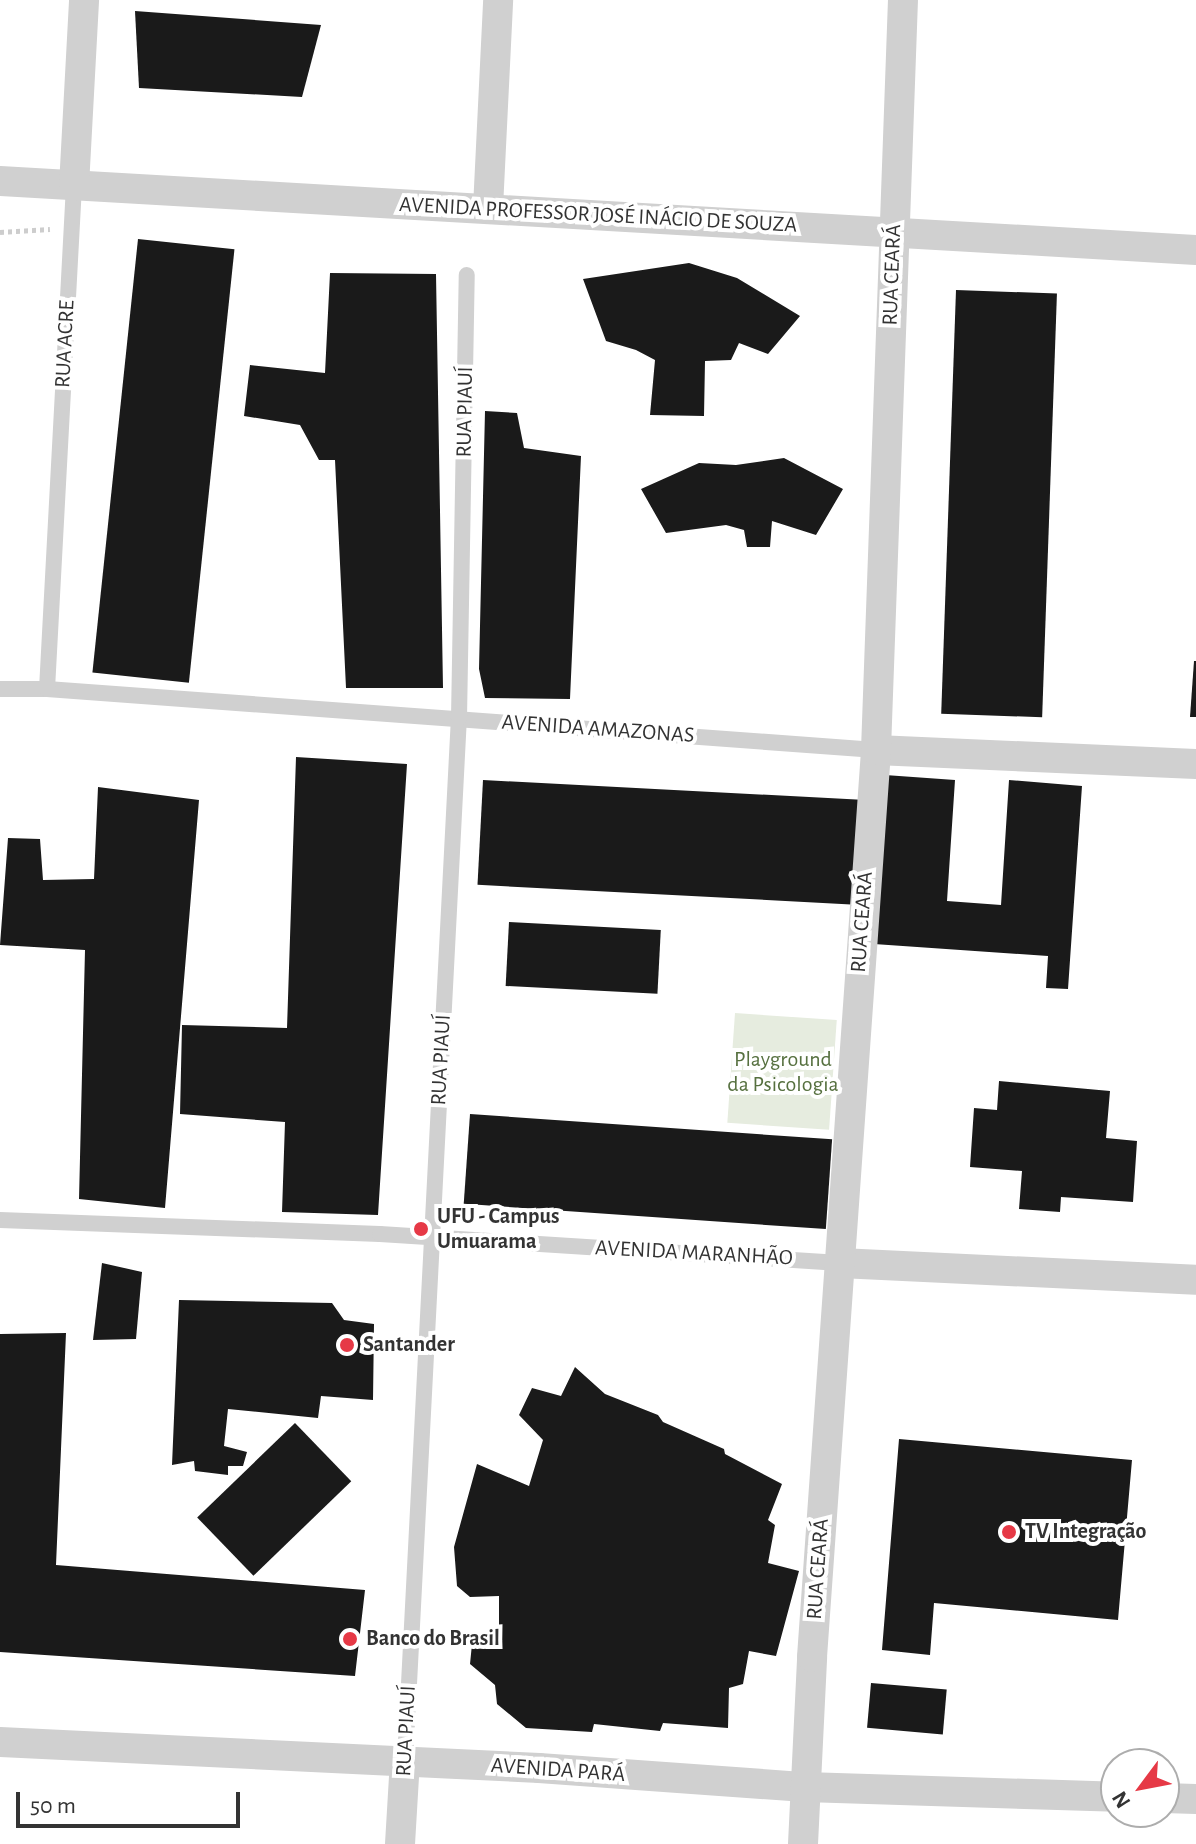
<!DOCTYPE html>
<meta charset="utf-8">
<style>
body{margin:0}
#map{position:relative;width:1196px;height:1844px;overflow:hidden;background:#fff;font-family:"Alegreya Sans",sans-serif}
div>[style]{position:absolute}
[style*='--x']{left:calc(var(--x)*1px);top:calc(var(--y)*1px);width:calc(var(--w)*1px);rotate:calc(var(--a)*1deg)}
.green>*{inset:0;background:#e6ecdf;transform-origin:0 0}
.building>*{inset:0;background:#1a1a1a;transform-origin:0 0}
.path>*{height:5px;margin-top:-2.5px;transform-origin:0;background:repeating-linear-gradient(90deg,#cdcdcd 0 4px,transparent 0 8px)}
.service>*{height:16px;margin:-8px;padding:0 8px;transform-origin:8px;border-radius:8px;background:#d0d0d0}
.minor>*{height:30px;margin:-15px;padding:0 15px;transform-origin:15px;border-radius:15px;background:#d0d0d0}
.dots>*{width:22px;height:22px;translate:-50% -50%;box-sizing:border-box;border:4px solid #fff;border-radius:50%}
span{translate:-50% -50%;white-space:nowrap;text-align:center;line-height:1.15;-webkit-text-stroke:8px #fff;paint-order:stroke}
.street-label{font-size:22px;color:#333}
.park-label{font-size:22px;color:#56703f}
.poi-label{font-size:22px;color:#333;font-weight:700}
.left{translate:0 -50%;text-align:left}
.north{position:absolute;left:1100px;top:1748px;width:80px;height:80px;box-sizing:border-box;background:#fff;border:2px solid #adadad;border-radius:50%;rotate:238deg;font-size:22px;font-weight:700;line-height:32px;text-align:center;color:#333}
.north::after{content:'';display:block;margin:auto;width:28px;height:36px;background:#e63946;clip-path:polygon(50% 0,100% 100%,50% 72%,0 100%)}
.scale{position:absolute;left:16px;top:1792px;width:224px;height:36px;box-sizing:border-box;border:4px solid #333;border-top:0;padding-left:10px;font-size:24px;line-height:28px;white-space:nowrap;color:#333;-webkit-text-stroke:6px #fff;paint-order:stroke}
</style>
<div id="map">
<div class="green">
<i style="left:735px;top:1013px;width:102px;height:110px;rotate:4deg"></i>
</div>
<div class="building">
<i style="clip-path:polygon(135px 11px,321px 25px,302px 97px,139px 88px)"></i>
<i style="left:138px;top:239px;width:97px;height:436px;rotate:6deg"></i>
<i style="clip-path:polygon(689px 263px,737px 278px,800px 316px,768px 354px,739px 343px,731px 360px,705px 361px,704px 416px,650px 415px,655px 360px,636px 350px,606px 341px,583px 279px)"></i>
<i style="clip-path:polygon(330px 273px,436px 274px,443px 688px,346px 688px,335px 460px,319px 460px,300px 425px,244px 416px,250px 365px,325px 373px)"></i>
<i style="left:956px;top:290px;width:101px;height:424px;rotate:2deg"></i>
<i style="clip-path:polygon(485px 411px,517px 413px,524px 448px,581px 456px,570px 699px,485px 698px,479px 669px)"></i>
<i style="clip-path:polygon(784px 458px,843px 489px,816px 535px,772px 521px,770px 547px,747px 547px,744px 530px,726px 525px,666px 533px,641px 489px,699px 463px,736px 465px)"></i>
<i style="clip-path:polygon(1194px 661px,1196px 661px,1196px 717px,1190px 717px)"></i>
<i style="clip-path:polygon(296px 757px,407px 764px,378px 1215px,282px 1212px,285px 1122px,180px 1114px,182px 1025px,287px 1028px)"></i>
<i style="clip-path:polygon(885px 775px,955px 780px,947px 901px,1001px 905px,1009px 780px,1082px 786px,1068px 989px,1046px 988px,1048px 956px,874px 944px)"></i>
<i style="left:483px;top:780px;width:388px;height:105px;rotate:3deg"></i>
<i style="clip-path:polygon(98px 787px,199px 800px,165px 1208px,79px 1199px,85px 950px,0 945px,8px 838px,40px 839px,43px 880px,94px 879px)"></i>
<i style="left:509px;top:922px;width:152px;height:64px;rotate:3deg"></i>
<i style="clip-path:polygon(999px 1081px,1110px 1091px,1106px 1138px,1137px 1141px,1133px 1202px,1061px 1197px,1060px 1212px,1019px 1209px,1022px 1171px,970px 1167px,974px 1108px,997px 1110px)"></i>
<i style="left:470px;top:1114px;width:363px;height:90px;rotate:4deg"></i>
<i style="clip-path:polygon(102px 1263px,142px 1272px,136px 1339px,93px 1340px)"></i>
<i style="clip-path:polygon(179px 1300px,332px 1303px,344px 1320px,374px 1324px,373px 1400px,321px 1396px,318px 1418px,228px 1409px,224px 1446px,247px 1452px,243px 1466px,228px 1466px,228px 1475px,195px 1471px,194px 1461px,172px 1465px)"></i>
<i style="clip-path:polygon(66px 1333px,56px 1565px,365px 1590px,355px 1676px,0 1652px,0 1334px)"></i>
<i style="clip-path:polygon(575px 1367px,605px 1394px,658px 1415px,663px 1422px,724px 1449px,725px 1454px,782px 1484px,768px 1520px,775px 1525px,768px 1563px,799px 1571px,776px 1656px,749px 1651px,743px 1684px,729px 1688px,728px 1728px,663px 1723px,660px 1731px,594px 1724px,592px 1732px,526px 1728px,497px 1704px,495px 1685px,470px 1664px,473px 1634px,499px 1631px,499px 1596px,470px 1597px,457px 1586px,454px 1547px,477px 1464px,529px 1486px,543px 1440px,519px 1415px,532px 1388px,561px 1396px)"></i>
<i style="left:295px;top:1423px;width:81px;height:136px;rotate:46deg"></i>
<i style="clip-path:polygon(899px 1439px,1132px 1460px,1118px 1620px,934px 1603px,930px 1655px,882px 1650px)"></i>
<i style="left:871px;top:1683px;width:76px;height:45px;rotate:5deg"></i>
</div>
<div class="path">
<i style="--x:0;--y:232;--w:50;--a:-3.4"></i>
</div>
<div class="service">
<i style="--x:0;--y:689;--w:47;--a:0"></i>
<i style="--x:47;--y:689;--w:831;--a:4.21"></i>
<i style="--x:47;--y:689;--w:504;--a:-86.93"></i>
<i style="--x:0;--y:1220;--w:380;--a:2.1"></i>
<i style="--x:380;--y:1234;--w:461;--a:3.6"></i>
<i style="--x:405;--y:1761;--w:1044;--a:-87.04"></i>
<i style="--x:459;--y:718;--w:443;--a:-89"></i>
</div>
<div class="minor">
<i style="--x:0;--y:181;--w:1198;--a:3.3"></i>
<i style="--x:74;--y:186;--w:186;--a:-86.9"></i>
<i style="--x:488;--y:208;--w:208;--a:-87.2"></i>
<i style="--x:876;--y:750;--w:320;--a:2.5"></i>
<i style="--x:840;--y:1263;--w:356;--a:2.7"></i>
<i style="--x:0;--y:1742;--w:540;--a:2.76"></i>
<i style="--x:539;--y:1768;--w:267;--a:4.1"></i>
<i style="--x:805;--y:1787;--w:311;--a:1.8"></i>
<i style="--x:1164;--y:1798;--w:32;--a:2"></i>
<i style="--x:400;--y:1844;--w:83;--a:-86.6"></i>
<i style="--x:803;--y:1844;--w:187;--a:-87.2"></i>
<i style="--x:812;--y:1657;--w:909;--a:-85.96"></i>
<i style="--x:876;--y:750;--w:750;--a:-87.94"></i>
</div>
<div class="dots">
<i style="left:421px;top:1229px;background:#e63946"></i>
<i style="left:347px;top:1345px;background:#e63946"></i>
<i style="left:1009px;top:1532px;background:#e63946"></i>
<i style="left:350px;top:1639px;background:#e63946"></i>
</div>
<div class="street-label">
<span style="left:598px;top:215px;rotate:3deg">AVENIDA PROFESSOR JOSÉ INÁCIO DE SOUZA</span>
<span style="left:892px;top:275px;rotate:-88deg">RUA CEARÁ</span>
<span style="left:65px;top:344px;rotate:-87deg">RUA ACRE</span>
<span style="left:465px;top:412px;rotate:-89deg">RUA PIAUÍ</span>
<span style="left:598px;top:729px;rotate:4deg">AVENIDA AMAZONAS</span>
<span style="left:862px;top:922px;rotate:-86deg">RUA CEARÁ</span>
<span style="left:441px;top:1060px;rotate:-87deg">RUA PIAUÍ</span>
<span style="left:694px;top:1253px;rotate:3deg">AVENIDA MARANHÃO</span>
<span style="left:818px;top:1569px;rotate:-86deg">RUA CEARÁ</span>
<span style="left:406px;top:1731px;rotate:-87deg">RUA PIAUÍ</span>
<span style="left:558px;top:1770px;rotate:4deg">AVENIDA PARÁ</span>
</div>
<div class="park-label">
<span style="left:783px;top:1072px">Playground<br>da Psicologia</span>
</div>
<div class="poi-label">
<span class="left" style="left:437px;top:1229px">UFU - Campus<br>Umuarama</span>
<span class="left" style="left:363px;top:1345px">Santander</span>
<span class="left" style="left:1025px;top:1532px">TV Integração</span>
<span class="left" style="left:366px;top:1639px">Banco do Brasil</span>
</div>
<div class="north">N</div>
<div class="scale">50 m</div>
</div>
